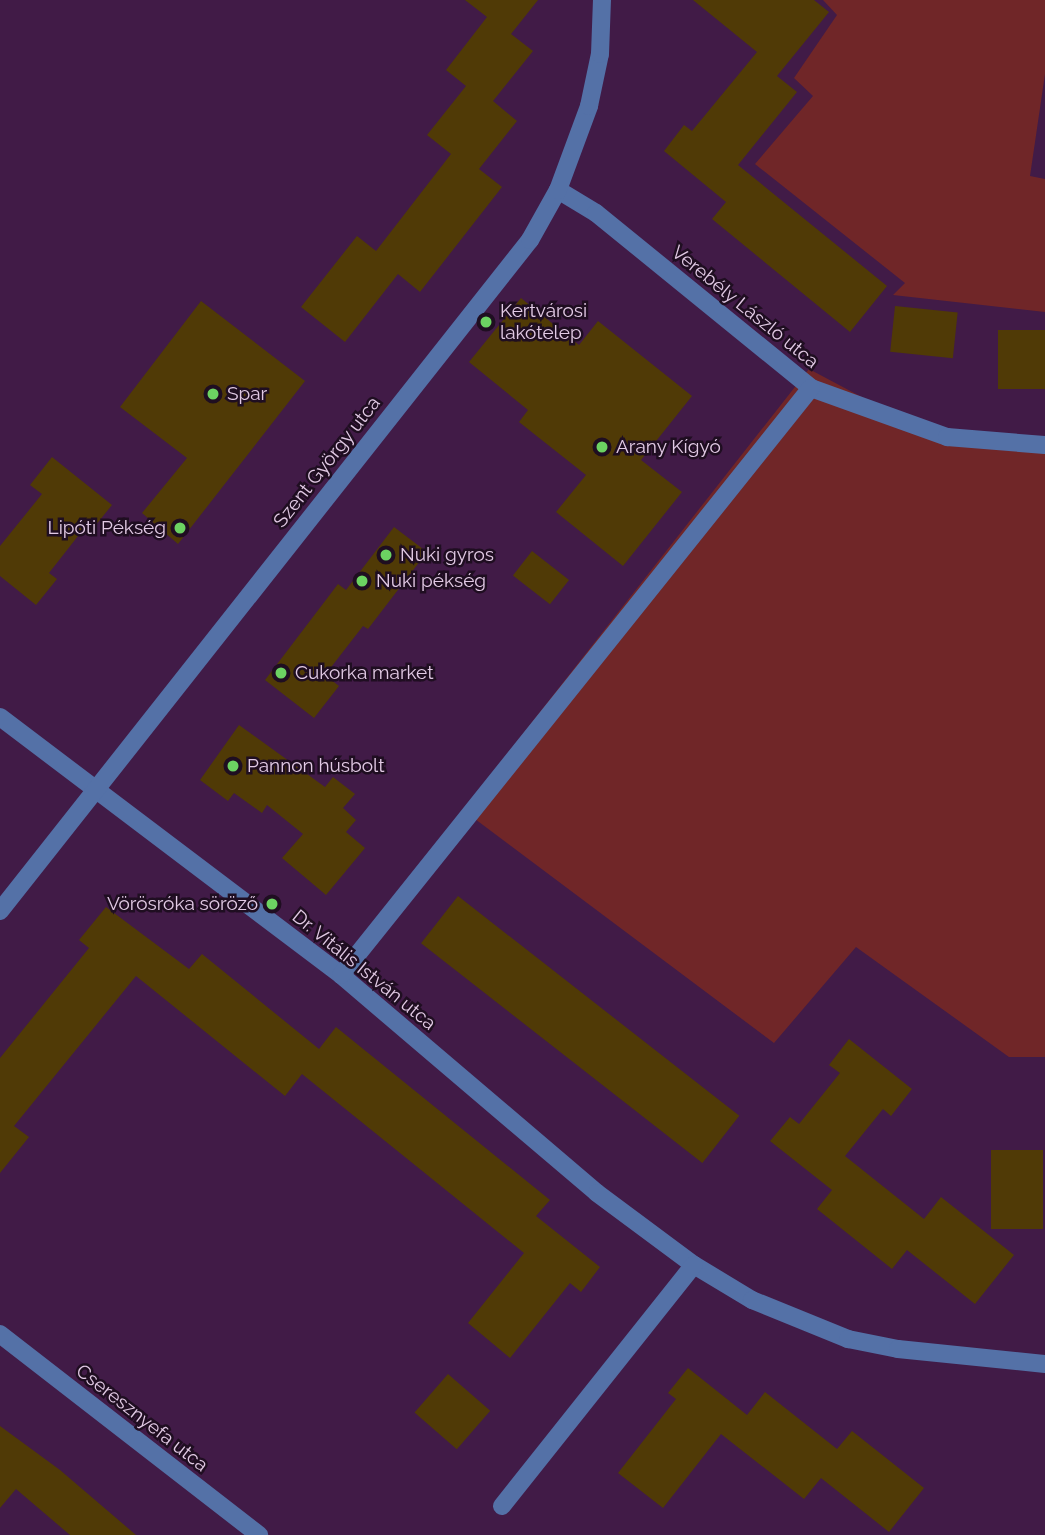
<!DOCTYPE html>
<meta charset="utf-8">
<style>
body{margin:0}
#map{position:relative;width:1045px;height:1535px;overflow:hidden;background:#411b47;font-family:Raleway,sans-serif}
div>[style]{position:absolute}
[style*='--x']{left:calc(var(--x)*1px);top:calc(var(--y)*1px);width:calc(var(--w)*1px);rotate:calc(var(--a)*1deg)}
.green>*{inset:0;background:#702628}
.building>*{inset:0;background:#503a06;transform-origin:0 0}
.minor>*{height:18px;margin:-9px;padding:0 9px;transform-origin:9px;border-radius:9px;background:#5471a7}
.dots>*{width:19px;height:19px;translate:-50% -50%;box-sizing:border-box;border:4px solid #1f0e21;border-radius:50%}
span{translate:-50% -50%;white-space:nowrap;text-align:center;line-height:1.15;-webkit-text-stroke:5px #1f0e21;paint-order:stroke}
.street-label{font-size:19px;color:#e2cae5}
.poi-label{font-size:19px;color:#e2cae5}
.left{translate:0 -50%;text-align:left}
.right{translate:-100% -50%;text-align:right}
</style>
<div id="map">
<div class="green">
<i style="clip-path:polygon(823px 0,1045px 0,1045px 74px,1030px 176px,1045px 179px,1045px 312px,893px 295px,905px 283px,755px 164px,813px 96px,794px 78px,837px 15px)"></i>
<i style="clip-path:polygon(809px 369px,903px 419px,981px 438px,1045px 437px,1045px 1057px,1009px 1057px,856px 947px,774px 1043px,463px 810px)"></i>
</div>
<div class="building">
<i style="clip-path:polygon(465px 0,538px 0,511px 34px,533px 51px,493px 101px,517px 121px,479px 169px,502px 187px,420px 292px,398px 274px,345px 342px,301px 307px,357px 236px,376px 251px,451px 154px,427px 135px,466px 86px,446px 70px,487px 17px)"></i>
<i style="clip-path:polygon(693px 0,814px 0,829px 12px,777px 76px,797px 92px,738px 165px,887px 286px,850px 332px,712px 219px,726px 202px,664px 151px,684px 125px,692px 131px,757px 52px)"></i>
<i style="clip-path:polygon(521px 298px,579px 345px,598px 321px,692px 396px,641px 460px,682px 492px,623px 566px,556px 512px,586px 475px,519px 422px,528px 410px,469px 362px)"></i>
<i style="clip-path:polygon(201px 301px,305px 381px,178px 544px,142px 513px,187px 458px,120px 407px)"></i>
<i style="left:895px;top:306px;width:63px;height:46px;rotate:6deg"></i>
<i style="left:998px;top:330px;width:47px;height:59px"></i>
<i style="clip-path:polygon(52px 457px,112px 505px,95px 526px,89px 522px,49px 573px,57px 579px,36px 605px,0 576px,0 546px,42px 494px,30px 485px)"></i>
<i style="clip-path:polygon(394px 527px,427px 552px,368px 629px,363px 626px,325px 675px,339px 686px,314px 718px,265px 680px,338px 584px,346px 590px)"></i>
<i style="left:532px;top:551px;width:47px;height:31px;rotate:38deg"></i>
<i style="clip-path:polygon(239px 725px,325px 787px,333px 777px,355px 794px,343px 808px,356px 820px,346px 832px,365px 848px,326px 895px,282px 858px,303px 834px,267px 805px,262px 813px,234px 793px,228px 801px,200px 780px)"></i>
<i style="left:458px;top:896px;width:357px;height:60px;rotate:38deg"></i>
<i style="clip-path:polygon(106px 907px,189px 969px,202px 954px,319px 1049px,336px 1027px,550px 1200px,536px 1216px,600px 1267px,581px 1292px,570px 1283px,510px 1358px,468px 1323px,524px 1253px,302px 1074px,285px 1096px,136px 976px,14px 1126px,29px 1137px,0 1173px,0 1058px,89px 948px,79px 940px)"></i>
<i style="clip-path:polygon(849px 1039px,912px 1089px,891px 1116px,883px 1109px,845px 1156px,924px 1219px,941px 1197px,1014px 1255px,975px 1304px,907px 1250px,892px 1269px,817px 1209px,832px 1190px,770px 1141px,790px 1117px,799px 1124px,840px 1073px,829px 1065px)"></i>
<i style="left:991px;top:1150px;width:52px;height:79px"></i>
<i style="clip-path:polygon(688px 1368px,747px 1415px,765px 1392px,837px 1449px,852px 1431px,924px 1488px,889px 1532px,821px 1478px,804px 1499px,721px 1434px,663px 1508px,618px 1473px,676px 1399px,668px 1393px)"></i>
<i style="left:448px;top:1374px;width:56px;height:51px;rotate:41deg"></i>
<i style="clip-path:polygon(0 1426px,60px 1470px,136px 1535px,70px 1535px,16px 1489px,0 1508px)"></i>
</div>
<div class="minor">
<i style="--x:558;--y:190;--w:44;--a:31.2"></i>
<i style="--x:596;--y:213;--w:277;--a:39.1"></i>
<i style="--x:811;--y:388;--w:145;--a:19.8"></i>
<i style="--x:947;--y:437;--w:98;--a:4.7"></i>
<i style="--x:0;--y:717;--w:428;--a:37.1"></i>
<i style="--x:341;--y:975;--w:336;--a:40.4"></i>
<i style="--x:597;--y:1193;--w:121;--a:36.6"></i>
<i style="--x:694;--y:1265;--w:68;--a:31.1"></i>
<i style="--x:752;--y:1300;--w:104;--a:22.1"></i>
<i style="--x:848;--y:1339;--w:51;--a:11.3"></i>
<i style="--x:898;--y:1349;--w:148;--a:5.8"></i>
<i style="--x:0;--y:911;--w:855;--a:-51.7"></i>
<i style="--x:530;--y:240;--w:57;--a:-60.8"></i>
<i style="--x:558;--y:190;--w:90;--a:-69.7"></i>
<i style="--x:589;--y:106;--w:53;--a:-78.1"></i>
<i style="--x:600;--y:54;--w:54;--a:-87.9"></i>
<i style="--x:341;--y:975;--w:752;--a:-51.32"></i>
<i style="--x:0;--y:1334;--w:328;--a:37.8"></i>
<i style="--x:502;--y:1506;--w:308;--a:-51.5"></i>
</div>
<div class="dots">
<i style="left:486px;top:322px;background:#6cd362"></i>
<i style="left:213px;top:394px;background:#6cd362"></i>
<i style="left:602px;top:447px;background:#6cd362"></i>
<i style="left:180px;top:528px;background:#6cd362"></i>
<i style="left:386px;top:555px;background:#6cd362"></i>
<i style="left:362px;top:581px;background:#6cd362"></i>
<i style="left:281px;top:673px;background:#6cd362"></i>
<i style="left:233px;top:766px;background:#6cd362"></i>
<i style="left:272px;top:904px;background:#6cd362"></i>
</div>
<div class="street-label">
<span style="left:745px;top:307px;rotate:39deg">Verebély László utca</span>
<span style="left:327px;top:462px;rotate:-52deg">Szent György utca</span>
<span style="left:364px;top:970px;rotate:39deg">Dr. Vitális István utca</span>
<span style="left:142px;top:1418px;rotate:38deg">Cseresznyefa utca</span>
</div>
<div class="poi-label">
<span class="left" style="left:500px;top:322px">Kertvárosi<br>lakótelep</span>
<span class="left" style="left:227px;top:394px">Spar</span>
<span class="left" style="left:616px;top:447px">Arany Kígyó</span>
<span class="right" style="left:166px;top:528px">Lipóti Pékség</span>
<span class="left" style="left:400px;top:555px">Nuki gyros</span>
<span class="left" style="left:376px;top:581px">Nuki pékség</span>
<span class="left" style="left:295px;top:673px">Cukorka market</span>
<span class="left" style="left:247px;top:766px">Pannon húsbolt</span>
<span class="right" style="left:258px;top:904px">Vörösróka söröző</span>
</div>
</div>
